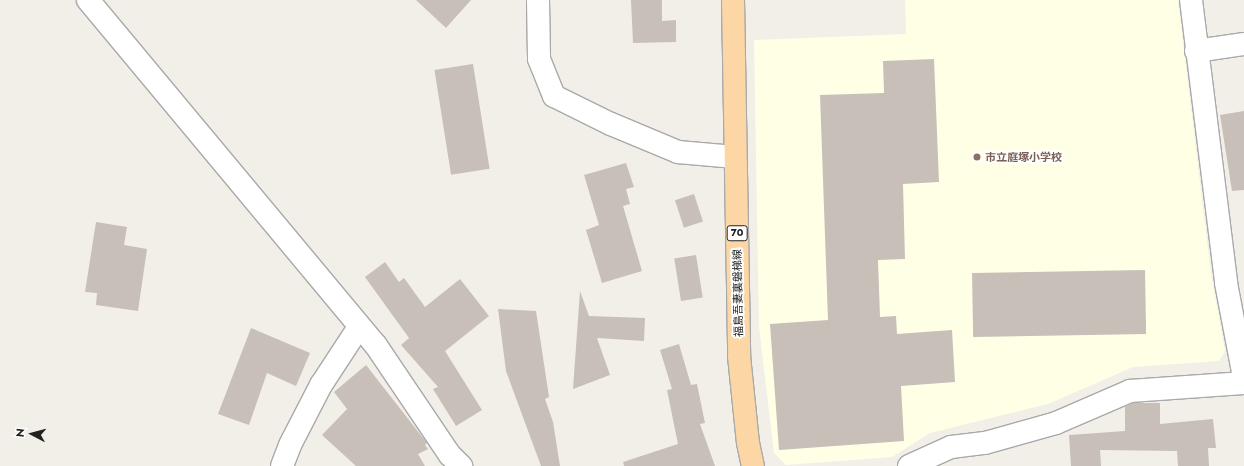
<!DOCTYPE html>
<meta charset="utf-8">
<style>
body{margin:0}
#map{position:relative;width:1244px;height:466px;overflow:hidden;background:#f2efe9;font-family:Jost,"Noto Sans JP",sans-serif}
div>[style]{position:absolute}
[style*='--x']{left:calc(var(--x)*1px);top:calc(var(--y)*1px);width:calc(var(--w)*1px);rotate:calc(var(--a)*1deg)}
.education>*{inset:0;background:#ffffe5}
.building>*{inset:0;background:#c7bfb8;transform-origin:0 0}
.roads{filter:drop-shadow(1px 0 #a9a9a9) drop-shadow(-1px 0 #a9a9a9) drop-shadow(0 1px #a9a9a9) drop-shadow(0 -1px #a9a9a9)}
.minor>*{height:22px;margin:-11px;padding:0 11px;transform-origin:11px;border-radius:11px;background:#fff}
.major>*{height:22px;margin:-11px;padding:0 11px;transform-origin:11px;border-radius:11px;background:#fcd6a4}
.dots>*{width:11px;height:11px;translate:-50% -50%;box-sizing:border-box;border:2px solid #fff;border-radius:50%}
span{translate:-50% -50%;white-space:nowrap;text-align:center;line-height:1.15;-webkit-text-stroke:3.5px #fff;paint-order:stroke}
.shield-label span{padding:1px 3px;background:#fff;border:1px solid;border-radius:3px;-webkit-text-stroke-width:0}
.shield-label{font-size:10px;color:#222;font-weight:700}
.education-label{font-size:11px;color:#785e54;font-weight:700}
.left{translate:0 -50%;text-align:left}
.street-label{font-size:11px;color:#222}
.north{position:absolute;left:12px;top:414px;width:40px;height:40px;-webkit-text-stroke:3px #fff;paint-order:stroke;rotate:276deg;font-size:11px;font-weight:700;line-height:16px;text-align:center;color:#222}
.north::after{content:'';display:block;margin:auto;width:14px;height:18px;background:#222;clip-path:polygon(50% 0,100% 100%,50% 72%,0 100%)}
</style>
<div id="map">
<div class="education">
<i style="clip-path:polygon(905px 0,1178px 0,1211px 273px,1225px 351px,1219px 361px,1133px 367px,1048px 404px,930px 433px,892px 457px,786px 465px,774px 453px,759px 327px,754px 40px,906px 34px)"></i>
</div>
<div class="building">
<i style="clip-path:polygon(416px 0,471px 0,446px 28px)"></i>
<i style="clip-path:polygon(631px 0,662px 0,662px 21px,676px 20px,676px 42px,633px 43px)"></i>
<i style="clip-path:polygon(934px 59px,939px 182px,903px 184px,905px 259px,878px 260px,880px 317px,896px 316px,897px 334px,952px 330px,955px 382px,901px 386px,904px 441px,779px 450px,770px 324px,828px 320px,820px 95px,884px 93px,883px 61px)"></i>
<i style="left:473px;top:64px;width:106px;height:39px;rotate:81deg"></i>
<i style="clip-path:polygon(1244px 111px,1244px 190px,1232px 191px,1220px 115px)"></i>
<i style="clip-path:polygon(626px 163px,634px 187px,626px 189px,630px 204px,623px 206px,642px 271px,602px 283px,586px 230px,599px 225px,584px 175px)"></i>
<i style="left:694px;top:194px;width:29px;height:20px;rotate:72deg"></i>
<i style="clip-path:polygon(96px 222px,127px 227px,124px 245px,147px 249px,138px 311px,96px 305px,97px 293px,85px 292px)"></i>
<i style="left:696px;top:255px;width:43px;height:22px;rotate:81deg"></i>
<i style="clip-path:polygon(385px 262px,399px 282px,404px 278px,425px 307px,460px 279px,489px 316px,445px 351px,482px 410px,456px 426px,433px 389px,438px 387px,401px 345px,409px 338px,365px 277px)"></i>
<i style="left:1145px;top:270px;width:64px;height:173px;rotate:89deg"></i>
<i style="clip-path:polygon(580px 291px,589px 316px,645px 318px,644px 341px,597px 338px,610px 375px,573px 389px)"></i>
<i style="clip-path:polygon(498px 309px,536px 311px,549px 397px,545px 399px,553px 422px,560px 466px,541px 466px,506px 371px)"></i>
<i style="clip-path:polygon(251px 328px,310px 353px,296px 386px,267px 373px,249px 425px,218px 414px)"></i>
<i style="clip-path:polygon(679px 344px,691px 385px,697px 384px,705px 423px,700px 424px,715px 466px,624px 466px,623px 462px,678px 444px,667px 390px,672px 389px,660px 350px)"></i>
<i style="clip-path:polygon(366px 365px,427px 443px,425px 445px,428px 449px,418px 454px,425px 466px,356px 466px,322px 435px,347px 409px,334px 392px)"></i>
<i style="clip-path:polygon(1133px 403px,1160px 403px,1160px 424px,1213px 419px,1216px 448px,1208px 448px,1209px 466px,1178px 466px,1177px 451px,1100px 450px,1101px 466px,1071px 466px,1069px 435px,1125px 431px,1125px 407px)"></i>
</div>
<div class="roads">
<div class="minor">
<i style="--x:88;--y:0;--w:448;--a:50.2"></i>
<i style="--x:375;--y:344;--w:134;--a:56"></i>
<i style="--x:450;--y:455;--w:16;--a:45"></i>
<i style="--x:538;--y:0;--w:59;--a:89"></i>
<i style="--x:539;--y:59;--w:40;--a:68"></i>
<i style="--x:554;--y:96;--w:64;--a:26.2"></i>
<i style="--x:611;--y:124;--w:73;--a:22.7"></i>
<i style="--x:678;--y:152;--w:57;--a:5"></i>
<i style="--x:1191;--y:0;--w:285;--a:82.9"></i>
<i style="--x:1226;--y:283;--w:96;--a:79.2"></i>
<i style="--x:1196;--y:51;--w:49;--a:-8.3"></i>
<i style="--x:282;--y:466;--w:22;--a:-69"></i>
<i style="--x:290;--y:445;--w:68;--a:-62.7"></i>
<i style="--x:321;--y:385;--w:69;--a:-56.8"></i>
<i style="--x:909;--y:466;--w:46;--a:-24.3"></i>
<i style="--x:951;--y:447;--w:34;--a:-7"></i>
<i style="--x:985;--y:443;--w:74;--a:-15.7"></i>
<i style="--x:1056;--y:423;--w:81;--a:-23.4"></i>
<i style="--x:1130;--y:391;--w:114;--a:-4"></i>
</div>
<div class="major">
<i style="--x:733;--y:0;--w:356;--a:89"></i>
<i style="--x:739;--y:356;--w:87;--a:84.1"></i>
<i style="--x:748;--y:443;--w:24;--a:78"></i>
</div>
</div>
<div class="dots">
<i style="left:977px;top:157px;background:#8d6e63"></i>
</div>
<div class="shield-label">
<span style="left:737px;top:233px">70</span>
</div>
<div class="education-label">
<span class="left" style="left:985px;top:157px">市立庭塚小学校</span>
</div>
<div class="street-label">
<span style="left:738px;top:293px;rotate:-91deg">福島吾妻裏磐梯線</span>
</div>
<div class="north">N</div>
</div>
